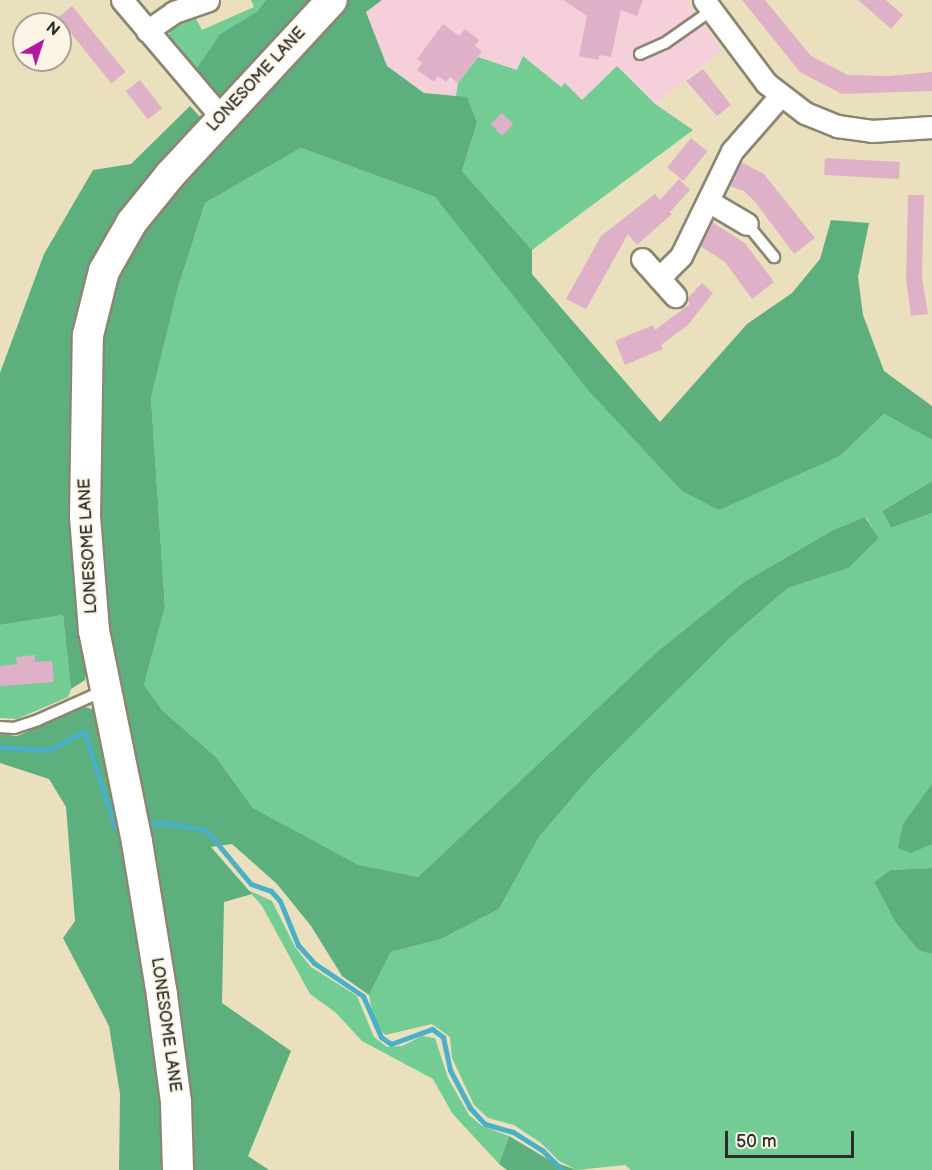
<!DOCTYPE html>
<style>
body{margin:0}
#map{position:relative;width:932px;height:1170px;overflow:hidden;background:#ebe0bd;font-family:"Balsamiq Sans",sans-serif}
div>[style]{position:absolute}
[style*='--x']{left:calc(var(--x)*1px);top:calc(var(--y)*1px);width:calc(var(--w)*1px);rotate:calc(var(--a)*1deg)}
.built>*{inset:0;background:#f5cfda}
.green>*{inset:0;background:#72cc93}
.forest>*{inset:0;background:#5db07d}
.stream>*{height:5px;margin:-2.5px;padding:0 2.5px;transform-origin:2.5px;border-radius:2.5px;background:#49b0c8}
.building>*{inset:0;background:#dfb1c9;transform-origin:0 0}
.roads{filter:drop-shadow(2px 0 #8b8674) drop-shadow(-2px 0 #8b8674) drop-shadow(0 2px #8b8674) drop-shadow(0 -2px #8b8674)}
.lane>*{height:10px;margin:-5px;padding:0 5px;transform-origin:5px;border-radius:5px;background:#fff}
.street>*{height:21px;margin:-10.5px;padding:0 10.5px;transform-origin:10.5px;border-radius:10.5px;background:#fff}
.secondary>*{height:30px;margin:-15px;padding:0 15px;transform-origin:15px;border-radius:15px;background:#fff}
span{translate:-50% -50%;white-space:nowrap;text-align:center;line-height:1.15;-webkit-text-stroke:4.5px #fcf5e5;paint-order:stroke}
.street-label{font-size:16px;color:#2b2b2b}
.north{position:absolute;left:12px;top:12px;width:60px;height:60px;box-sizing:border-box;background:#fcf5e5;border:2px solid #a8a49b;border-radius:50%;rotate:39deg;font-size:16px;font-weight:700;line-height:24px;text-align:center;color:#2b2b2b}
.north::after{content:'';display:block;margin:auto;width:21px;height:27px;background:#b5179e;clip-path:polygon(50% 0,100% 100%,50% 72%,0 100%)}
.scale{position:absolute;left:725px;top:1131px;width:129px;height:27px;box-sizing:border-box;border:3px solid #2b2b2b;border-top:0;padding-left:8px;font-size:18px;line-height:21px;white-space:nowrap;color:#2b2b2b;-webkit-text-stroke:4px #fcf5e5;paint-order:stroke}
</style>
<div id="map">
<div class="built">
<i style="clip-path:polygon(382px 0,686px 0,722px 50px,656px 103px,693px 130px,532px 250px,424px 93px,387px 66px,366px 12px)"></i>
</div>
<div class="green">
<i style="clip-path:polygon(251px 0,266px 0,258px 12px,220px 34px,194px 72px,168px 38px,171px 27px,194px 15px,202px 30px,254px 7px)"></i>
<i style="clip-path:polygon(523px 56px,561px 87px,565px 83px,582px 100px,617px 66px,655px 104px,693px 130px,532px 250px,462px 171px,477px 123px,456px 96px,458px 83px,478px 57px,517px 70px)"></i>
<i style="clip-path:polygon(301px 148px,435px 197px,682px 491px,840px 456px,884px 414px,932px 440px,932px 481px,882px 511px,891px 528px,932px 513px,932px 868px,890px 870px,874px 882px,895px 922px,919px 951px,932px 954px,932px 1170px,631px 1170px,625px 1165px,577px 1170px,559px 1161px,541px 1143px,514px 1125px,488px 1118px,474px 1105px,452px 1058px,450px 1037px,432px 1024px,385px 1035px,374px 1022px,369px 995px,391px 952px,441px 939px,499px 909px,539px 837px,593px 774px,731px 637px,788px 588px,849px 568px,879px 538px,866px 517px,833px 530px,744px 582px,659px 650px,418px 877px,358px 866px,253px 808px,216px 757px,163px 711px,144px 685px,165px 607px,151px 398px,178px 288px,205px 203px)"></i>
<i style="clip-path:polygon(63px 615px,71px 689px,68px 697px,17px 719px,0 718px,0 625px)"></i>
<i style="clip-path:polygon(248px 890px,272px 901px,295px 947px,311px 967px,357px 996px,374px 1037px,387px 1047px,402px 1046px,422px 1036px,435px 1038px,448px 1078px,469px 1115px,482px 1126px,509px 1136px,499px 1164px,452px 1113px,433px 1079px,362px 1041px,335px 1012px,310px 994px,262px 906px)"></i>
</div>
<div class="forest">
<i style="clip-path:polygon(266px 0,319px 0,226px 98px,212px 94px,194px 72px,220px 34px,257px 12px)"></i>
<i style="clip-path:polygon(343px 0,382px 0,366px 12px,387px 66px,424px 93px,467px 97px,477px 123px,462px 171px,532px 250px,532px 274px,660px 422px,747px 324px,792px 293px,820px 259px,831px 220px,869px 223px,858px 277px,863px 315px,884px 371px,932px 406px,932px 440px,884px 414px,840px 456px,719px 510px,682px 491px,589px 391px,435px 197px,301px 148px,205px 203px,178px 288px,151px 398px,165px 607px,144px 685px,163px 711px,216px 757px,253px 808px,358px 865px,418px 877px,659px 650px,744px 582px,833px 530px,865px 517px,879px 538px,849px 568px,788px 588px,731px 637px,593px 774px,539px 837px,499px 909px,441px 939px,391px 952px,369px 995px,342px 976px,311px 926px,277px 884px,232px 844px,211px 847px,252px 894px,224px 902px,222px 1003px,291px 1051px,248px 1156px,269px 1170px,119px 1170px,120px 1094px,109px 1026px,63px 938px,75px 921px,66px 807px,49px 779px,0 763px,0 734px,17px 736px,85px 707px,99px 711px,115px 691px,100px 570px,97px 345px,112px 274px,139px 227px)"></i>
<i style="clip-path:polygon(190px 106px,204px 121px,97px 268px,88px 660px,85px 680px,71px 689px,63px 615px,0 625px,0 373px,44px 254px,93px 170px,131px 164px)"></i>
<i style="clip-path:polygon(932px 481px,932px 513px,891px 528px,882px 511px)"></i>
<i style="clip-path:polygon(932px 784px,932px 844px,911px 853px,898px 848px,903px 824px)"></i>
<i style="clip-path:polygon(932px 868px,932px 954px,919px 951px,895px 922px,874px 882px,890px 870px)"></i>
<i style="clip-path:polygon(509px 1136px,551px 1161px,577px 1170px,507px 1170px,499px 1164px)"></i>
</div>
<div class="stream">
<i style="--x:0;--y:747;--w:49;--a:3.5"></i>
<i style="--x:49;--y:750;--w:40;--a:-28"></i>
<i style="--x:84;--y:731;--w:101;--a:72.1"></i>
<i style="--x:115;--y:827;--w:9;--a:-6"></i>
<i style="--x:142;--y:825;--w:22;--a:-5"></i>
<i style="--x:164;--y:823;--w:43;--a:9.5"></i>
<i style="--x:206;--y:830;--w:70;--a:50.2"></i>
<i style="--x:251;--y:884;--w:21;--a:19"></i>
<i style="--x:271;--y:891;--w:13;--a:48"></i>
<i style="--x:280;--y:901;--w:48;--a:67.8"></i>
<i style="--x:298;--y:945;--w:24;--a:48"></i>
<i style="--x:314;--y:963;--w:59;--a:34"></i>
<i style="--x:363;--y:996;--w:45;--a:66.3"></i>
<i style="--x:381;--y:1037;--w:12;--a:35"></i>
<i style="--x:391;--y:1044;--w:44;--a:-20.1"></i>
<i style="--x:432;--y:1029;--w:14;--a:36"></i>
<i style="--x:443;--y:1037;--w:34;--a:78"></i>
<i style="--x:450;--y:1070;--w:43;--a:62.2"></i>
<i style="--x:470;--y:1108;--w:22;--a:47"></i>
<i style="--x:485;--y:1124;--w:29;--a:16"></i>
<i style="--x:513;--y:1132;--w:36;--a:32"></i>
<i style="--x:543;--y:1151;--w:27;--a:45"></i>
</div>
<div class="building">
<i style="clip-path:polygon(563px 0,643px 0,637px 16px,621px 10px,611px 57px,599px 55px,598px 60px,579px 56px,587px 16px)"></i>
<i style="clip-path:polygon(742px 0,765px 0,811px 56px,848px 75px,890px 76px,932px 72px,932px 91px,842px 94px,800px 72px)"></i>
<i style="clip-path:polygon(858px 0,886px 0,903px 15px,891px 29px)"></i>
<i style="left:72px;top:6px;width:85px;height:18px;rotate:51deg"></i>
<i style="clip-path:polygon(443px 24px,459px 36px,465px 29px,479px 40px,475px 46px,482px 51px,458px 83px,450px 77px,446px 82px,438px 76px,434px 82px,417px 70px,422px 63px,417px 59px)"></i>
<i style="clip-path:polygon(703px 69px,731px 105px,717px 116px,686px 81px)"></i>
<i style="left:140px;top:80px;width:36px;height:18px;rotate:52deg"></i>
<i style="left:502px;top:113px;width:16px;height:16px;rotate:45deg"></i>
<i style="left:691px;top:138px;width:21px;height:38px;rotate:39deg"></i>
<i style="left:825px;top:158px;width:75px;height:17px;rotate:3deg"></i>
<i style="clip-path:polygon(741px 162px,764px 174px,815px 238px,794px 254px,756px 203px,744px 191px,729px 186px)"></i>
<i style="clip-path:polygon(679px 179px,690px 190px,670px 212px,672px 214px,637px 245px,628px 234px,586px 309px,566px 299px,601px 236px,655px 194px,660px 200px)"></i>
<i style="clip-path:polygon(908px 195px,924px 195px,922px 277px,928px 314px,911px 316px,906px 279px)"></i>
<i style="clip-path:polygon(712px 222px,745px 243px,774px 282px,752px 299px,725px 262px,700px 246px)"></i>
<i style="clip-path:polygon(702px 283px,713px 293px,688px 325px,661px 345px,663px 349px,625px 365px,615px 341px,653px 325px,655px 330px,690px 304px,687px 299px)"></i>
<i style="clip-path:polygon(35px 655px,35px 662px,52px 661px,54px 682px,0 686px,0 666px,17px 664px,16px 657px)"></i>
</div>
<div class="roads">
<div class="lane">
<i style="--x:640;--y:54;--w:27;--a:-24"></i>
<i style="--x:665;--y:43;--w:57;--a:-35.1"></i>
<i style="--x:747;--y:224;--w:43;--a:50.7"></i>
<i style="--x:0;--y:727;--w:14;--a:4"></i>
<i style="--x:14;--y:728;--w:25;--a:-18"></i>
<i style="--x:38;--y:720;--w:71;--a:-24"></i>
</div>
<div class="street">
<i style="--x:122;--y:0;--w:155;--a:49.7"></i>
<i style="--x:704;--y:0;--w:104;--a:53.2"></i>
<i style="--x:766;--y:83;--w:49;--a:37.6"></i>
<i style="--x:805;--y:113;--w:35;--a:22"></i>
<i style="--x:837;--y:126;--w:35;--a:8"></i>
<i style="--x:872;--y:131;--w:60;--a:-3.8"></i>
<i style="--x:147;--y:31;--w:33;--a:-35"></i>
<i style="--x:174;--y:12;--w:36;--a:-19"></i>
<i style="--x:708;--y:201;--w:45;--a:30.5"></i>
<i style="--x:642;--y:259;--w:50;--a:48.3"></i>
<i style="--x:659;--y:278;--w:31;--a:-45"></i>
<i style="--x:681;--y:256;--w:117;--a:-64.1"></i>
<i style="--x:732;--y:151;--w:73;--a:-48.9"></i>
</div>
<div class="secondary">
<i style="--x:178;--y:1170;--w:68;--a:-91.7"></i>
<i style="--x:176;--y:1102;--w:108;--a:-97.5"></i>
<i style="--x:162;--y:995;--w:155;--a:-99.3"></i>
<i style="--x:137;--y:842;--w:215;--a:-101.5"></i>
<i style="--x:94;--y:631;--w:115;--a:-94.5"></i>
<i style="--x:85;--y:516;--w:181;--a:-89.1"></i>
<i style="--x:88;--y:335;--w:66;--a:-76"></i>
<i style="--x:104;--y:271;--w:56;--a:-60.3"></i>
<i style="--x:132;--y:222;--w:60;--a:-51"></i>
<i style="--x:170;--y:175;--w:238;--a:-47.2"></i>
</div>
</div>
<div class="street-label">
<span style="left:257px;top:80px;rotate:-47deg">LONESOME LANE</span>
<span style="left:89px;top:546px;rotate:-93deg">LONESOME LANE</span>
<span style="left:165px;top:1025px;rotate:82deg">LONESOME LANE</span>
</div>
<div class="north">N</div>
<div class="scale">50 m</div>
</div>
